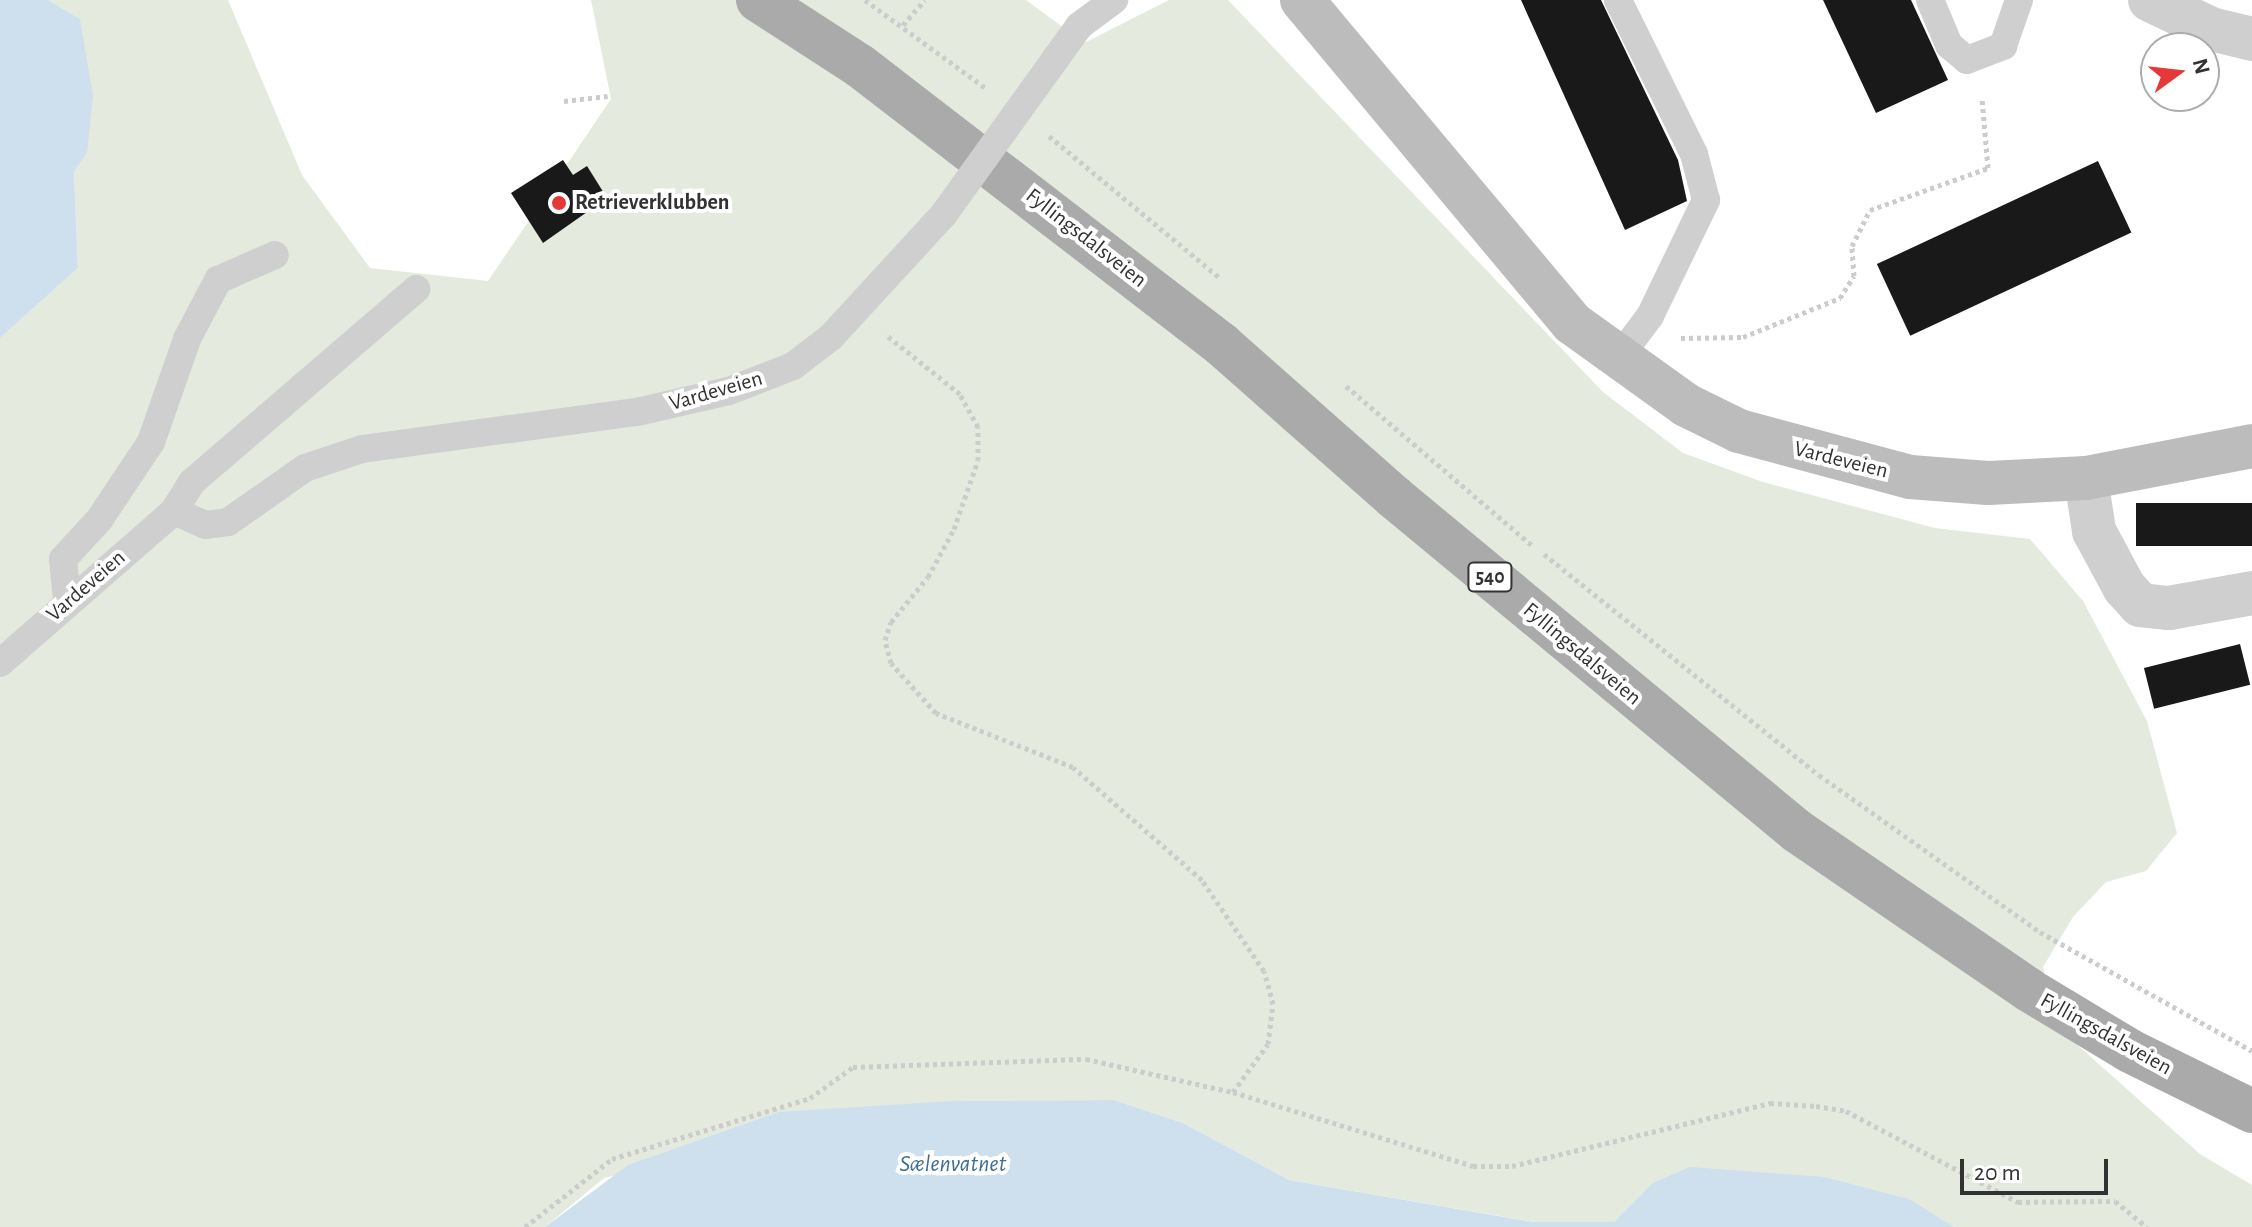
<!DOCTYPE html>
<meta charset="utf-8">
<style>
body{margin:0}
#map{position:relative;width:2252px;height:1227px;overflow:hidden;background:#fff;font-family:"Alegreya Sans",sans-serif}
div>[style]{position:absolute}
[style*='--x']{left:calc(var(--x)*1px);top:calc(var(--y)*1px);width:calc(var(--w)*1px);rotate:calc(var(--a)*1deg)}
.green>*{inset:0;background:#e4ebde}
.water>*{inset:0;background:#cedfed}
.building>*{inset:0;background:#191919;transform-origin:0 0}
.path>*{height:5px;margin-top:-2.5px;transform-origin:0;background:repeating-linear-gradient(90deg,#ccc 0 4px,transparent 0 8px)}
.service>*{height:28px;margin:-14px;padding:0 14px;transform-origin:14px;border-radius:14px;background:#cfcfcf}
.minor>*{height:44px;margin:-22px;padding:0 22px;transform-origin:22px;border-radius:22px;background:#cfcfcf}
.secondary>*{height:44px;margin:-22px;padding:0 22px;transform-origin:22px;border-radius:22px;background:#bcbcbc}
.primary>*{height:44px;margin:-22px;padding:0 22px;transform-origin:22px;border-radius:22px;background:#aaa}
.service-bridge>*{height:28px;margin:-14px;padding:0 14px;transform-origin:14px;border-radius:14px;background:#cfcfcf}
.dots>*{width:22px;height:22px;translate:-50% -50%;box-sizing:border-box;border:4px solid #fff;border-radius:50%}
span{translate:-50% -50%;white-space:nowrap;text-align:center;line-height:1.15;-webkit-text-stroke:8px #fff;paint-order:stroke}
.shield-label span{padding:2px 6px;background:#fff;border:2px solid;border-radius:6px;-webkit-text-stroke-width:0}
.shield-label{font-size:20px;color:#323232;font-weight:700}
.poi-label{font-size:22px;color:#323232;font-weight:700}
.left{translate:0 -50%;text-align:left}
.street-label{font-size:22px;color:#323232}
.water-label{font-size:24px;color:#3f6e95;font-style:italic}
.north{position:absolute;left:2140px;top:32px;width:80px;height:80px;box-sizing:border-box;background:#fff;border:2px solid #adadad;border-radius:50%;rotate:75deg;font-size:22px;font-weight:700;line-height:32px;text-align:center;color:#323232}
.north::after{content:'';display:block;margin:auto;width:28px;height:36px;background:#e53839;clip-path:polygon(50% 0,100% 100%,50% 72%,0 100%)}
.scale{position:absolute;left:1960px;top:1159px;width:148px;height:36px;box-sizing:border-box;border:4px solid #323232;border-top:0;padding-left:10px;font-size:24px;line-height:28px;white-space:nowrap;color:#323232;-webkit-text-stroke:6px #fff;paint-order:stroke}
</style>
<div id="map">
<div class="green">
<i style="clip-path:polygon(48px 0,228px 0,302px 175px,370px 268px,488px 281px,611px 99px,591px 0,1026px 0,1084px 43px,1169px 0,1228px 0,1603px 392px,1683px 453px,1763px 482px,1935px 528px,2030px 539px,2083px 601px,2147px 721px,2177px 833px,2146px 871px,2106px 882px,2073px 917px,2043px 967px,2055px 1025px,2200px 1154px,2252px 1185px,2252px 1227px,1954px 1227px,1654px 1183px,1614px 1222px,1535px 1222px,1289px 1180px,1183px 1123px,1114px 1100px,952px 1101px,604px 1178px,545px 1227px,0 1227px,0 338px,78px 268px,74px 172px,87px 153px,80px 19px)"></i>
</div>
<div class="water">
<i style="clip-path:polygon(0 0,48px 0,80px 19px,93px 96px,87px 153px,74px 172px,78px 268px,0 338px)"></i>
<i style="clip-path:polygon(1114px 1100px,1183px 1123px,1289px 1180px,1534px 1222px,1614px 1222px,1653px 1183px,1690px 1167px,1824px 1177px,1909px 1199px,1954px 1227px,545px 1227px,628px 1165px,779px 1112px,952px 1101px)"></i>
</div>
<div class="building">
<i style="clip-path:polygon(1521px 0,1601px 0,1678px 160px,1687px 201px,1625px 230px)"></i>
<i style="clip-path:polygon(1823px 0,1911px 0,1948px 80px,1876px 113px)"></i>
<i style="clip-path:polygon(563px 160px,573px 175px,587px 166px,607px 198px,543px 243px,511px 193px)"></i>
<i style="left:2098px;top:161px;width:79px;height:244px;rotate:65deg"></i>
<i style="left:2252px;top:503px;width:43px;height:116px;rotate:90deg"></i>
<i style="left:2240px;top:644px;width:42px;height:99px;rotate:76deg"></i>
</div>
<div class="path">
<i style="--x:865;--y:0;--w:151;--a:36.1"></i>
<i style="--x:903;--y:25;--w:33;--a:-49"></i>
<i style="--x:564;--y:101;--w:44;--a:-6.5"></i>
<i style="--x:1049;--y:136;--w:222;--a:39.7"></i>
<i style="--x:1681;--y:338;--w:62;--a:-0.9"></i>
<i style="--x:1743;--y:337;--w:105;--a:-21.9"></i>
<i style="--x:1840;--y:298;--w:26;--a:-58"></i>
<i style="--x:1854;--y:276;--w:30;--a:-94"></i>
<i style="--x:1852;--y:246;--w:40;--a:-63.4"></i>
<i style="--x:1870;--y:210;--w:125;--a:-19.6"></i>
<i style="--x:1988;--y:168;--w:70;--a:-94.9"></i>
<i style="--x:1346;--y:386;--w:246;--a:40.6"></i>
<i style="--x:1544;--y:554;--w:353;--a:38.8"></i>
<i style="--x:1819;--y:775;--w:271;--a:35.4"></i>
<i style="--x:2040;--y:932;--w:243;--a:29.3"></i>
<i style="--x:1233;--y:1092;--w:251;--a:17.1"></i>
<i style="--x:1473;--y:1166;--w:39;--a:0"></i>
<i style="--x:1512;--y:1166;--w:266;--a:-13.7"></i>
<i style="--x:1770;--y:1103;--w:46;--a:3.7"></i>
<i style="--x:1816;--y:1106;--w:30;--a:9"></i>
<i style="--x:1846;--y:1111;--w:195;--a:27.9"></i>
<i style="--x:2018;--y:1202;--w:97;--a:-0.6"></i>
<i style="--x:2115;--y:1201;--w:41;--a:39.1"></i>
<i style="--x:525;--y:1227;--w:110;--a:-38"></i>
<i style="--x:612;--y:1159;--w:207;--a:-17.1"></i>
<i style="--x:810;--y:1098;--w:53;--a:-35.8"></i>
<i style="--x:853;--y:1067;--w:233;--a:-2"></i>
<i style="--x:1086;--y:1059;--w:151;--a:12.7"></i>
<i style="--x:1233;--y:1092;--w:59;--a:-53.9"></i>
<i style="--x:1268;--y:1044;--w:40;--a:-82.9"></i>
<i style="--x:1273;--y:1004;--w:34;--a:-105"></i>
<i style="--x:1264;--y:971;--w:110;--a:-124.3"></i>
<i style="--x:1202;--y:880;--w:171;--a:-138.8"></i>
<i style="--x:1073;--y:767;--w:147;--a:-158.5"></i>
<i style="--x:936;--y:713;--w:67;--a:-132"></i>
<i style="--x:891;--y:663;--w:24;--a:-105"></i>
<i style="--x:885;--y:640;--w:19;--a:-72"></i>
<i style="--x:891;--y:622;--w:58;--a:-50.6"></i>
<i style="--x:928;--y:577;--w:55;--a:-61.6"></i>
<i style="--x:954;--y:529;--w:73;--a:-70.8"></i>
<i style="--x:978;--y:460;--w:33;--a:-90"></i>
<i style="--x:978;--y:427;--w:38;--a:-119"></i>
<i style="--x:960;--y:394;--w:96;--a:-141.3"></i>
</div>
<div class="service">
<i style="--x:1930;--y:0;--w:49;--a:67.1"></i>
<i style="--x:1949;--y:45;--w:23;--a:40"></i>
<i style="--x:1967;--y:60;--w:39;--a:-21"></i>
<i style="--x:2003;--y:46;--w:49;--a:-70.8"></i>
<i style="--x:1056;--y:58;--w:39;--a:-54"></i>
<i style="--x:1079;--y:26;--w:44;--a:-36.6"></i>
<i style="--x:1617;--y:360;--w:55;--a:-53.1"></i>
<i style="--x:1650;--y:316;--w:129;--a:-64.2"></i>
<i style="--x:1706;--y:200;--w:48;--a:-104.6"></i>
<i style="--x:1694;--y:154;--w:172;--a:-116.3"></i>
<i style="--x:174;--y:511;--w:34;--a:-58"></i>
<i style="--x:192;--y:482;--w:296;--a:-40.7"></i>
<i style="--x:67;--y:600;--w:41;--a:-95.6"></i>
<i style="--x:63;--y:559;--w:53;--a:-47.3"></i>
<i style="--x:99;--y:520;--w:94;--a:-56.3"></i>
<i style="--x:151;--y:442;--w:109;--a:-70.7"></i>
<i style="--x:187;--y:339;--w:67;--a:-62.3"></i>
<i style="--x:218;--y:280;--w:62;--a:-23.7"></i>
<i style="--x:0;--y:663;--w:231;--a:-41.1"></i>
<i style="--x:174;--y:511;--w:34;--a:24"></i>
<i style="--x:205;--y:525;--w:23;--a:-7"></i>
<i style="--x:228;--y:522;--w:94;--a:-35"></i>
<i style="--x:305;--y:468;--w:60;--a:-18.4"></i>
<i style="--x:362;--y:449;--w:277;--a:-7.7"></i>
<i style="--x:637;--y:412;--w:94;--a:-12.9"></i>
<i style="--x:729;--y:391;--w:69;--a:-21.3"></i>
<i style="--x:793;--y:366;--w:48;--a:-37.3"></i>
<i style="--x:831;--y:337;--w:167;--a:-47.4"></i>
</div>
<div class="minor">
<i style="--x:2150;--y:0;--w:68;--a:25.4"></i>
<i style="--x:2211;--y:29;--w:42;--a:13.7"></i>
<i style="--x:2086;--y:478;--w:54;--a:81.4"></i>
<i style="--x:2094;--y:531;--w:64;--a:61.8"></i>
<i style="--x:2124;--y:587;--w:24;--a:48"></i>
<i style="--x:2140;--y:605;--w:29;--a:6"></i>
<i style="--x:2169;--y:608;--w:84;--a:-10.2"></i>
</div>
<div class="secondary">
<i style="--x:1302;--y:0;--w:421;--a:50.1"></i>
<i style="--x:1572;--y:323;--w:140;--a:35.7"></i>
<i style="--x:1686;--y:405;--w:59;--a:26.1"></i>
<i style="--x:1739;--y:431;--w:177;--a:15.1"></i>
<i style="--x:1910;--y:477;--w:78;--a:4.4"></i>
<i style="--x:1988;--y:483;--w:98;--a:-2.9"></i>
<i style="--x:2086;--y:478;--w:169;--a:-10.9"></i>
</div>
<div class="primary">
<i style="--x:758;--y:0;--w:121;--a:32.9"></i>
<i style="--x:860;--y:66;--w:456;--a:37.6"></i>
<i style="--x:1221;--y:344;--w:231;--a:41.5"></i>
<i style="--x:1394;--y:497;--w:523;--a:39.65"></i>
<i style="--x:1797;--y:831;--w:281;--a:34.4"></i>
<i style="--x:2029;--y:990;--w:118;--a:31.1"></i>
<i style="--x:2130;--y:1051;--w:136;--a:26.2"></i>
</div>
<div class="service-bridge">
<i style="--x:944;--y:214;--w:192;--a:-54.3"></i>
</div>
<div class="dots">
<i style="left:559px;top:203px;background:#e53839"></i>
</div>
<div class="shield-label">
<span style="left:1490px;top:577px">540</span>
</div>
<div class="poi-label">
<span class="left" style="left:575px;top:203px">Retrieverklubben</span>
</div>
<div class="street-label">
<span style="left:1086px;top:238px;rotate:38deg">Fyllingsdalsveien</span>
<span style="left:716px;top:391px;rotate:-16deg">Vardeveien</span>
<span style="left:1841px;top:460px;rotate:14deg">Vardeveien</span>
<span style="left:86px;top:586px;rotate:-41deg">Vardeveien</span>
<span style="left:1582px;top:654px;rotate:40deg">Fyllingsdalsveien</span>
<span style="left:2106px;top:1034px;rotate:29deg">Fyllingsdalsveien</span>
</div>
<div class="water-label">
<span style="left:953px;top:1165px">Sælenvatnet</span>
</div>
<div class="north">N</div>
<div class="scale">20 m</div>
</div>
